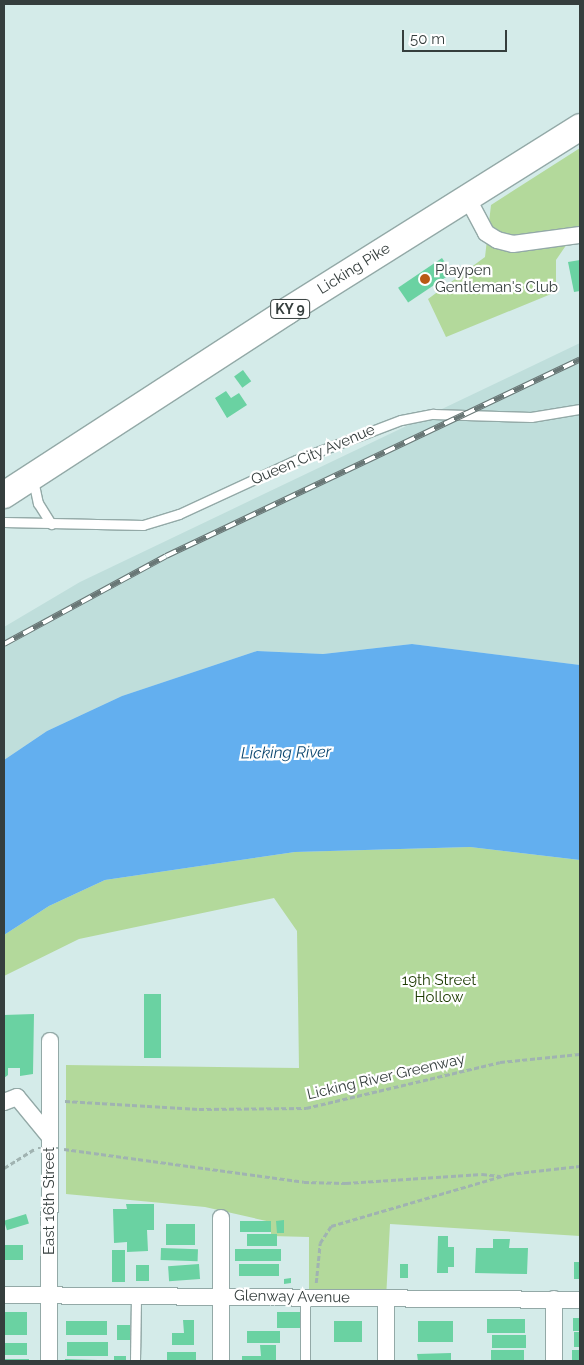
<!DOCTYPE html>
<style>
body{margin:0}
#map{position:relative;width:584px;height:1365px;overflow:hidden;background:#d4ebe9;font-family:Raleway,sans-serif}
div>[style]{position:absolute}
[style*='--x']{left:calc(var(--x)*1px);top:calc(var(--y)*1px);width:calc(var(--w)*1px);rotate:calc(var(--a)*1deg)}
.built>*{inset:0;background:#bfdedb}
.green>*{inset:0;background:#b3d99b}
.water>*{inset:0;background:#63afef}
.building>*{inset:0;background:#6ad2a2;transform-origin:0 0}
.path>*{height:2.5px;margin-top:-1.25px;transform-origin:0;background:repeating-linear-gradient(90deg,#a0b3b1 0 5px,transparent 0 7.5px)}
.roads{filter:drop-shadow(1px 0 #93a9a7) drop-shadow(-1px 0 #93a9a7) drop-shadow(0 1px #93a9a7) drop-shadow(0 -1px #93a9a7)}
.lane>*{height:9px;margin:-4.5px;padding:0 4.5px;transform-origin:4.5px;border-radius:4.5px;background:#fff}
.street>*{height:16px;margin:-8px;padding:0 8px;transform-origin:8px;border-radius:8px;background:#fff}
.primary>*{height:26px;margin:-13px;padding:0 13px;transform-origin:13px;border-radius:13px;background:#fff}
.rail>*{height:5.5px;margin-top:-2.75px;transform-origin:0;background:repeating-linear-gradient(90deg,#fff 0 11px,#697776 0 22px);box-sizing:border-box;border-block:1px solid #697776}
.path-bridge>*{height:2.5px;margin-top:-1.25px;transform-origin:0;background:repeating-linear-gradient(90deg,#a0b3b1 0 5px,transparent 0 7.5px)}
.dots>*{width:14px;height:14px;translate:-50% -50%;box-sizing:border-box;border:2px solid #fff;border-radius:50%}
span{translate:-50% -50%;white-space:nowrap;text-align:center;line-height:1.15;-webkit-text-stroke:4.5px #fff;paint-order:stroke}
.shield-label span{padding:1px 4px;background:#fff;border:1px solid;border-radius:4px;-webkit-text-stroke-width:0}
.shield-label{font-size:14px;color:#353e3d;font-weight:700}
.street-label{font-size:15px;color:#353e3d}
.poi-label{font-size:15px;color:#353e3d}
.left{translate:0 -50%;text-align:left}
.park-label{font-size:15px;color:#1c3a00}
.water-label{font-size:16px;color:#0d4770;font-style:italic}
.frame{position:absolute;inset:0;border:5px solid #353e3d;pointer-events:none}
.scale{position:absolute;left:402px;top:30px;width:105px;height:22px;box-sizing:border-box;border:2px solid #353e3d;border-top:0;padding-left:6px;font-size:15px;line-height:18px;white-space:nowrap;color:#353e3d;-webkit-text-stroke:4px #fff;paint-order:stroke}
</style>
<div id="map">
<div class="built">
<i style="clip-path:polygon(580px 343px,580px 665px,412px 644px,323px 654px,257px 651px,122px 696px,47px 731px,4px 760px,4px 627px,80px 582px)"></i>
</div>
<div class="green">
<i style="clip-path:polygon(580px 148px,580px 225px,556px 260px,556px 292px,446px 337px,428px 299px,485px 257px,491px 205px)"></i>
<i style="clip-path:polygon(470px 847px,580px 860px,580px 1236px,390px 1224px,386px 1299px,309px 1291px,309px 1237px,271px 1236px,271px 1222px,205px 1207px,66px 1194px,66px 1065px,299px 1068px,297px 931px,274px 898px,79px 939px,4px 976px,4px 935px,49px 906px,105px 880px,295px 852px)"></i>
</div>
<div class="water">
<i style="clip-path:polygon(412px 644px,580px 665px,580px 860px,470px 847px,295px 852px,105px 880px,49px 906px,4px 935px,4px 760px,47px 731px,122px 696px,257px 651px,323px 654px)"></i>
</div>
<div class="building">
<i style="left:442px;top:258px;width:18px;height:53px;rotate:56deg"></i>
<i style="clip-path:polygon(580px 260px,580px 291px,574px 292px,568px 262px)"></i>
<i style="left:243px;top:370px;width:14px;height:11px;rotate:54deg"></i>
<i style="clip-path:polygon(226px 391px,231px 398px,239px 393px,247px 405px,227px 418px,215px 398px)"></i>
<i style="left:144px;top:994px;width:17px;height:64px"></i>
<i style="clip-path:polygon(34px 1014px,33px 1074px,20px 1076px,20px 1068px,8px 1068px,8px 1075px,4px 1078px,4px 1015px)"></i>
<i style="clip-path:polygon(126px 1204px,154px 1204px,154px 1230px,147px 1230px,148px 1251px,127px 1252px,127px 1242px,114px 1243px,113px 1209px,127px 1209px)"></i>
<i style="left:26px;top:1214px;width:10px;height:23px;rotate:73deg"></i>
<i style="clip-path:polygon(284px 1220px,284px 1233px,277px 1233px,276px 1221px)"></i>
<i style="left:240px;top:1221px;width:31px;height:11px"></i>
<i style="left:166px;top:1224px;width:29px;height:21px"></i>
<i style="left:277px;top:1234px;width:12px;height:30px;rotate:90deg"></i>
<i style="clip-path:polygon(438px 1236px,448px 1236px,448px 1247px,454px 1247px,454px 1267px,448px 1267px,448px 1273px,437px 1273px)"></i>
<i style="clip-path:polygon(493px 1239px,510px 1239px,509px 1248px,528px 1248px,527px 1274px,475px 1273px,476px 1248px,493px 1248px)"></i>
<i style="left:4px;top:1245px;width:19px;height:15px"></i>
<i style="left:161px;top:1248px;width:37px;height:12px;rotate:2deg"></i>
<i style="left:281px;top:1249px;width:12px;height:46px;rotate:90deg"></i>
<i style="left:125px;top:1250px;width:32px;height:13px;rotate:90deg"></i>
<i style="left:574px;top:1262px;width:6px;height:17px"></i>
<i style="left:199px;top:1264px;width:15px;height:31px;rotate:86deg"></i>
<i style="left:279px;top:1264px;width:12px;height:40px;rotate:90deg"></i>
<i style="left:400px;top:1264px;width:8px;height:14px"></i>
<i style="left:136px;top:1265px;width:13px;height:16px"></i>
<i style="clip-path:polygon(291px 1278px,291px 1283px,284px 1284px,284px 1279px)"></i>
<i style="left:4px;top:1312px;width:23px;height:23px"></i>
<i style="left:277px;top:1312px;width:23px;height:16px"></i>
<i style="left:573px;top:1318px;width:7px;height:13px"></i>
<i style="left:487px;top:1319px;width:38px;height:14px"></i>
<i style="clip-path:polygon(183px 1320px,194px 1320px,194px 1345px,172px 1345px,172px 1333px,184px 1333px)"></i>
<i style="left:66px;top:1321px;width:41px;height:14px"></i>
<i style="left:334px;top:1321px;width:28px;height:21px"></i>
<i style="left:418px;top:1321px;width:35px;height:21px"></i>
<i style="left:117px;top:1325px;width:13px;height:15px"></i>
<i style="left:280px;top:1331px;width:12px;height:33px;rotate:90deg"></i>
<i style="left:580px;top:1332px;width:15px;height:6px;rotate:90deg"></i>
<i style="left:492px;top:1335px;width:34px;height:13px"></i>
<i style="left:67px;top:1342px;width:41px;height:14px"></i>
<i style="left:4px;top:1343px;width:23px;height:12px"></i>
<i style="clip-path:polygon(260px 1345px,276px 1345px,276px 1361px,242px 1361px,242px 1356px,261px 1356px)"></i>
<i style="left:491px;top:1350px;width:33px;height:11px"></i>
<i style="left:572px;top:1350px;width:8px;height:11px"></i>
<i style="left:167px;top:1352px;width:29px;height:9px"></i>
<i style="clip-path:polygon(451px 1353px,451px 1361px,418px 1361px,417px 1354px)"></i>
<i style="left:114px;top:1356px;width:12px;height:5px"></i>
<i style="left:4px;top:1359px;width:25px;height:2px"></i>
<i style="clip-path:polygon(65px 1359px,98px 1360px,98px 1361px,65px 1361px)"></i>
</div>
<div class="path">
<i style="--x:65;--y:1101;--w:134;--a:3.4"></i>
<i style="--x:199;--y:1109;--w:107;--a:-0.5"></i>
<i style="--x:306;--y:1108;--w:199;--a:-13.3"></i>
<i style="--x:500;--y:1062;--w:80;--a:-5.7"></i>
<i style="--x:64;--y:1149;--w:242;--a:7.8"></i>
<i style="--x:304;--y:1182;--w:42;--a:1.4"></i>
<i style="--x:346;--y:1183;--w:136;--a:-3.8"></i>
<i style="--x:482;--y:1174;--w:18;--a:6"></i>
<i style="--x:4;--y:1168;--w:36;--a:-32"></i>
<i style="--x:316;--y:1283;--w:40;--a:-84.3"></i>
<i style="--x:320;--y:1243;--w:20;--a:-57"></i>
<i style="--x:331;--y:1226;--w:185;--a:-16.3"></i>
<i style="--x:509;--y:1174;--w:71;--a:-6.4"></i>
</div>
<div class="roads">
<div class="lane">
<i style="--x:33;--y:480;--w:24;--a:78"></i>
<i style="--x:38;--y:503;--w:25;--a:58"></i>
<i style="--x:4;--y:522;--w:139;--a:1.2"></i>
<i style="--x:143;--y:525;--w:38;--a:-17"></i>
<i style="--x:179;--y:514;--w:129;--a:-24.8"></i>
<i style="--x:296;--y:460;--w:112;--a:-20.9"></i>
<i style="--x:401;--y:420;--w:33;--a:-11"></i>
<i style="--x:433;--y:414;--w:98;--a:1.8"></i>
<i style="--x:531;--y:417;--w:50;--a:-9.3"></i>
<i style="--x:135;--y:1361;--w:66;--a:-89.1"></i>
<i style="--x:305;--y:1361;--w:64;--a:-90"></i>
</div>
<div class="street">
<i style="--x:468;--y:199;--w:38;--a:62"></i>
<i style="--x:486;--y:233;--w:13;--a:32"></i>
<i style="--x:497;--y:240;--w:16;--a:14"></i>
<i style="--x:513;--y:244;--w:68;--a:-7.7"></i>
<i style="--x:4;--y:1102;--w:14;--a:-21"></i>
<i style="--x:17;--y:1097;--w:52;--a:50.5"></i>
<i style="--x:4;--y:1295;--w:576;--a:0.5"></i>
<i style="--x:49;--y:1361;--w:320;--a:-89.8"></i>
<i style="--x:221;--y:1361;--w:143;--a:-90"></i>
<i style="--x:386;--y:1361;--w:62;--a:-90"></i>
<i style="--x:554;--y:1361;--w:62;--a:-90"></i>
</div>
<div class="primary">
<i style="--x:4;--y:495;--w:338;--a:-33"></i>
<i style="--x:287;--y:311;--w:346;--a:-32.1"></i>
</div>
</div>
<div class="rail">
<i style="--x:4;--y:644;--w:184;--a:-28.5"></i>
<i style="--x:166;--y:556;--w:458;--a:-25.4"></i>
</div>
<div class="path-bridge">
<i style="--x:38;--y:1148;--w:20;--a:0"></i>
</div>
<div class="dots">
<i style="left:425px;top:279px;background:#b95914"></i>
</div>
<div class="shield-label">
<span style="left:290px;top:309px">KY 9</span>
</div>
<div class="street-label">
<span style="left:354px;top:269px;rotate:-32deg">Licking Pike</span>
<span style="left:313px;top:455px;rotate:-23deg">Queen City Avenue</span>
<span style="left:386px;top:1077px;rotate:-13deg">Licking River Greenway</span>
<span style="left:50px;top:1201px;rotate:-90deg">East 16th Street</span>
<span style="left:292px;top:1297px;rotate:1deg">Glenway Avenue</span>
</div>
<div class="poi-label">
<span class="left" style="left:435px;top:279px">Playpen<br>Gentleman's Club</span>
</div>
<div class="park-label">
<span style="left:439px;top:989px">19th Street<br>Hollow</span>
</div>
<div class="water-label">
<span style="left:286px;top:753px;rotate:-1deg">Licking River</span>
</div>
<div class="frame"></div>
<div class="scale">50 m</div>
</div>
